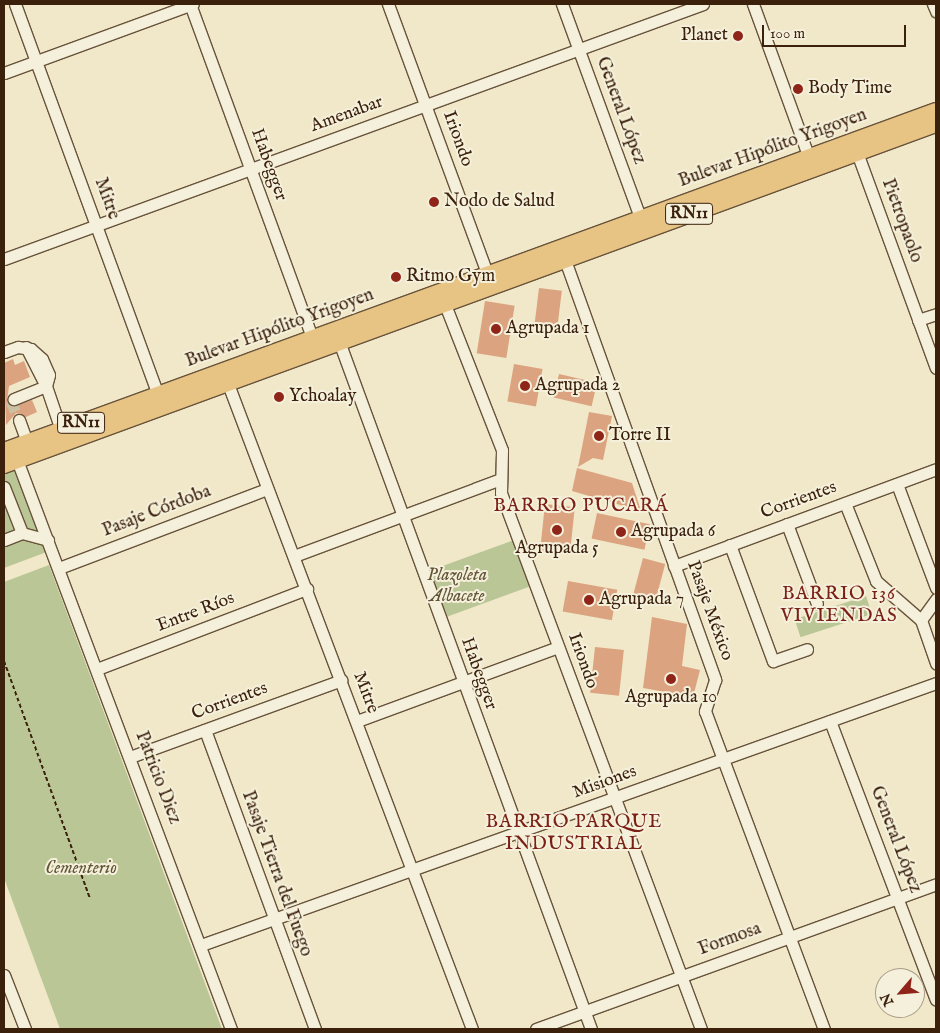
<!DOCTYPE html>
<meta charset="utf-8">
<style>
body{margin:0}
#map{position:relative;width:940px;height:1033px;overflow:hidden;background:#f0e8c8;font-family:"IM FELL English",serif}
div>[style]{position:absolute}
[style*='--x']{left:calc(var(--x)*1px);top:calc(var(--y)*1px);width:calc(var(--w)*1px);rotate:calc(var(--a)*1deg)}
.green>*{inset:0;background:#bac695;transform-origin:0 0}
.building>*{inset:0;background:#dba37f;transform-origin:0 0}
.minor-tunnel>*{height:11px;margin-top:-5.5px;transform-origin:0;background:repeating-linear-gradient(90deg,#ccc0a2 0 11px,transparent 0 16.5px)}
.path>*{height:2px;margin-top:-1px;transform-origin:0;background:repeating-linear-gradient(90deg,#3b210c 0 4px,transparent 0 6.5px)}
.roads{filter:drop-shadow(1px 0 #68533b) drop-shadow(-1px 0 #68533b) drop-shadow(0 1px #68533b) drop-shadow(0 -1px #68533b)}
.minor>*{height:11px;margin:-5.5px;padding:0 5.5px;transform-origin:5.5px;border-radius:5.5px;background:#f5f0db}
.highway>*{height:16px;margin:-8px;padding:0 8px;transform-origin:8px;border-radius:8px;background:#e8c484}
.dots>*{width:14px;height:14px;translate:-50% -50%;box-sizing:border-box;border:2px solid #f5f0db;border-radius:50%}
span{translate:-50% -50%;white-space:nowrap;text-align:center;line-height:1.15;-webkit-text-stroke:4px #f5f0db;paint-order:stroke}
.shield-label span{padding:1px 4px;background:#f5f0db;border:1px solid;border-radius:4px;-webkit-text-stroke-width:0}
.shield-label{font-size:16px;color:#3b210c;font-weight:700}
.poi-label{font-size:18px;color:#3b210c}
.right{translate:-100% -50%;text-align:right}
.left{translate:0 -50%;text-align:left}
.street-label{font-size:18px;color:#3b210c}
.park-label{font-size:18px;color:#615335;font-style:italic}
.neighbourhood-label{font-size:19px;color:#7a1f14;letter-spacing:1px}
.frame{position:absolute;inset:0;border:5px solid #3b210c;pointer-events:none}
.north{position:absolute;left:875px;top:968px;width:50px;height:50px;box-sizing:border-box;background:#f5f0db;border:1px solid #ab9d88;border-radius:50%;rotate:243deg;font-size:14px;font-weight:700;line-height:20px;text-align:center;color:#3b210c}
.north::after{content:'';display:block;margin:auto;width:18px;height:22px;background:#8f2418;clip-path:polygon(50% 0,100% 100%,50% 72%,0 100%)}
.scale{position:absolute;left:762px;top:25px;width:144px;height:22px;box-sizing:border-box;border:2px solid #3b210c;border-top:0;padding-left:6px;font-size:15px;line-height:18px;white-space:nowrap;color:#3b210c;-webkit-text-stroke:4px #f5f0db;paint-order:stroke}
</style>
<div id="map">
<div class="green">
<i style="clip-path:polygon(19px 463px,52px 550px,4px 568px,4px 469px)"></i>
<i style="left:517px;top:539px;width:49px;height:99px;rotate:70deg"></i>
<i style="clip-path:polygon(49px 565px,222px 1029px,60px 1029px,4px 878px,4px 582px)"></i>
<i style="left:866px;top:596px;width:19px;height:75px;rotate:72deg"></i>
</div>
<div class="building">
<i style="left:539px;top:288px;width:23px;height:43px;rotate:7deg"></i>
<i style="left:485px;top:301px;width:30px;height:53px;rotate:9deg"></i>
<i style="clip-path:polygon(13px 359px,15px 365px,24px 361px,30px 377px,9px 386px,7px 402px,13px 406px,32px 400px,37px 412px,26px 417px,16px 413px,6px 425px,4px 363px)"></i>
<i style="left:514px;top:364px;width:29px;height:38px;rotate:10deg"></i>
<i style="left:559px;top:374px;width:39px;height:24px;rotate:13deg"></i>
<i style="clip-path:polygon(589px 412px,612px 416px,603px 460px,593px 458px,578px 467px)"></i>
<i style="clip-path:polygon(577px 468px,632px 483px,641px 511px,572px 491px)"></i>
<i style="left:545px;top:504px;width:30px;height:48px;rotate:6deg"></i>
<i style="left:597px;top:513px;width:54px;height:26px;rotate:12deg"></i>
<i style="left:643px;top:558px;width:23px;height:43px;rotate:15deg"></i>
<i style="left:568px;top:581px;width:50px;height:31px;rotate:10deg"></i>
<i style="clip-path:polygon(652px 617px,687px 624px,682px 666px,700px 670px,693px 697px,643px 688px)"></i>
<i style="left:595px;top:647px;width:29px;height:46px;rotate:6deg"></i>
</div>
<div class="minor-tunnel">
<i style="--x:11;--y:401;--w:21;--a:67"></i>
</div>
<div class="path">
<i style="--x:4;--y:661;--w:253;--a:70.1"></i>
</div>
<div class="roads">
<div class="minor">
<i style="--x:15;--y:4;--w:422;--a:69.9"></i>
<i style="--x:190;--y:4;--w:356;--a:69.9"></i>
<i style="--x:388;--y:4;--w:293;--a:69.8"></i>
<i style="--x:562;--y:4;--w:235;--a:69.9"></i>
<i style="--x:753;--y:4;--w:169;--a:70"></i>
<i style="--x:933;--y:4;--w:8;--a:67"></i>
<i style="--x:4;--y:73;--w:201;--a:-20.1"></i>
<i style="--x:855;--y:147;--w:235;--a:69.9"></i>
<i style="--x:4;--y:259;--w:744;--a:-20.04"></i>
<i style="--x:565;--y:260;--w:446;--a:70.3"></i>
<i style="--x:715;--y:680;--w:33;--a:108"></i>
<i style="--x:705;--y:711;--w:340;--a:69.5"></i>
<i style="--x:444;--y:302;--w:159;--a:68.6"></i>
<i style="--x:502;--y:450;--w:43;--a:91.3"></i>
<i style="--x:501;--y:493;--w:572;--a:69.54"></i>
<i style="--x:918;--y:320;--w:19;--a:-18"></i>
<i style="--x:337;--y:336;--w:738;--a:69.87"></i>
<i style="--x:26;--y:347;--w:44;--a:62.9"></i>
<i style="--x:46;--y:386;--w:46;--a:71.2"></i>
<i style="--x:4;--y:352;--w:15;--a:-20"></i>
<i style="--x:18;--y:347;--w:13;--a:9"></i>
<i style="--x:31;--y:349;--w:15;--a:42"></i>
<i style="--x:42;--y:359;--w:17;--a:66"></i>
<i style="--x:49;--y:375;--w:11;--a:105"></i>
<i style="--x:46;--y:386;--w:35;--a:158"></i>
<i style="--x:225;--y:376;--w:698;--a:69.28"></i>
<i style="--x:19;--y:420;--w:23;--a:70"></i>
<i style="--x:17;--y:460;--w:608;--a:69.39"></i>
<i style="--x:897;--y:484;--w:111;--a:69.4"></i>
<i style="--x:4;--y:487;--w:49;--a:68.6"></i>
<i style="--x:22;--y:533;--w:27;--a:15"></i>
<i style="--x:845;--y:503;--w:84;--a:68.3"></i>
<i style="--x:876;--y:581;--w:60;--a:40.9"></i>
<i style="--x:787;--y:524;--w:85;--a:69.4"></i>
<i style="--x:4;--y:540;--w:19;--a:-21"></i>
<i style="--x:730;--y:545;--w:124;--a:69.7"></i>
<i style="--x:773;--y:661;--w:36;--a:-19"></i>
<i style="--x:294;--y:556;--w:221;--a:-20.4"></i>
<i style="--x:674;--y:566;--w:279;--a:-20.3"></i>
<i style="--x:59;--y:568;--w:222;--a:-20.8"></i>
<i style="--x:921;--y:620;--w:46;--a:70.8"></i>
<i style="--x:921;--y:620;--w:26;--a:-54"></i>
<i style="--x:97;--y:669;--w:225;--a:-20.9"></i>
<i style="--x:357;--y:721;--w:214;--a:-20.2"></i>
<i style="--x:830;--y:721;--w:298;--a:69.2"></i>
<i style="--x:205;--y:730;--w:319;--a:69.8"></i>
<i style="--x:130;--y:757;--w:225;--a:-20"></i>
<i style="--x:201;--y:945;--w:780;--a:-19.62"></i>
<i style="--x:4;--y:975;--w:58;--a:68.7"></i>
<i style="--x:536;--y:1029;--w:425;--a:-19.9"></i>
</div>
<div class="highway">
<i style="--x:4;--y:451;--w:992;--a:-20.04"></i>
<i style="--x:4;--y:465;--w:992;--a:-20.1"></i>
</div>
</div>
<div class="dots">
<i style="left:738px;top:36px;background:#8f2418"></i>
<i style="left:798px;top:89px;background:#8f2418"></i>
<i style="left:434px;top:202px;background:#8f2418"></i>
<i style="left:396px;top:277px;background:#8f2418"></i>
<i style="left:496px;top:329px;background:#8f2418"></i>
<i style="left:525px;top:386px;background:#8f2418"></i>
<i style="left:279px;top:397px;background:#8f2418"></i>
<i style="left:599px;top:436px;background:#8f2418"></i>
<i style="left:557px;top:530px;background:#8f2418"></i>
<i style="left:621px;top:532px;background:#8f2418"></i>
<i style="left:589px;top:600px;background:#8f2418"></i>
<i style="left:671px;top:679px;background:#8f2418"></i>
</div>
<div class="shield-label">
<span style="left:689px;top:214px">RN11</span>
<span style="left:81px;top:423px">RN11</span>
</div>
<div class="poi-label">
<span class="right" style="left:728px;top:36px">Planet</span>
<span class="left" style="left:808px;top:89px">Body Time</span>
<span class="left" style="left:444px;top:202px">Nodo de Salud</span>
<span class="left" style="left:406px;top:277px">Ritmo Gym</span>
<span class="left" style="left:506px;top:329px">Agrupada 1</span>
<span class="left" style="left:535px;top:386px">Agrupada 2</span>
<span class="left" style="left:289px;top:397px">Ychoalay</span>
<span class="left" style="left:609px;top:436px">Torre II</span>
<span class="left" style="left:631px;top:532px">Agrupada 6</span>
<span style="left:557px;top:549px">Agrupada 5</span>
<span class="left" style="left:599px;top:600px">Agrupada 7</span>
<span style="left:671px;top:698px">Agrupada 10</span>
</div>
<div class="street-label">
<span style="left:620px;top:111px;rotate:70deg">General López</span>
<span style="left:347px;top:115px;rotate:-20deg">Amenabar</span>
<span style="left:457px;top:139px;rotate:70deg">Iriondo</span>
<span style="left:773px;top:149px;rotate:-20deg">Bulevar Hipólito Yrigoyen</span>
<span style="left:268px;top:165px;rotate:70deg">Habegger</span>
<span style="left:106px;top:199px;rotate:70deg">Mitre</span>
<span style="left:901px;top:221px;rotate:70deg">Pietropaolo</span>
<span style="left:280px;top:329px;rotate:-20deg">Bulevar Hipólito Yrigoyen</span>
<span style="left:799px;top:501px;rotate:-20deg">Corrientes</span>
<span style="left:157px;top:512px;rotate:-21deg">Pasaje Córdoba</span>
<span style="left:709px;top:611px;rotate:70deg">Pasaje México</span>
<span style="left:196px;top:613px;rotate:-21deg">Entre Ríos</span>
<span style="left:582px;top:661px;rotate:70deg">Iriondo</span>
<span style="left:478px;top:674px;rotate:70deg">Habegger</span>
<span style="left:365px;top:693px;rotate:69deg">Mitre</span>
<span style="left:230px;top:702px;rotate:-20deg">Corrientes</span>
<span style="left:157px;top:778px;rotate:69deg">Patricio Diez</span>
<span style="left:605px;top:783px;rotate:-20deg">Misiones</span>
<span style="left:895px;top:840px;rotate:69deg">General López</span>
<span style="left:276px;top:874px;rotate:70deg">Pasaje Tierra del Fuego</span>
<span style="left:730px;top:940px;rotate:-20deg">Formosa</span>
</div>
<div class="park-label">
<span style="left:457px;top:587px">Plazoleta<br>Albacete</span>
<span style="left:81px;top:869px">Cementerio</span>
</div>
<div class="neighbourhood-label">
<span style="left:581px;top:507px">BARRIO PUCARÁ</span>
<span style="left:839px;top:606px">BARRIO 136<br>VIVIENDAS</span>
<span style="left:574px;top:834px">BARRIO PARQUE<br>INDUSTRIAL</span>
</div>
<div class="frame"></div>
<div class="north">N</div>
<div class="scale">100 m</div>
</div>
